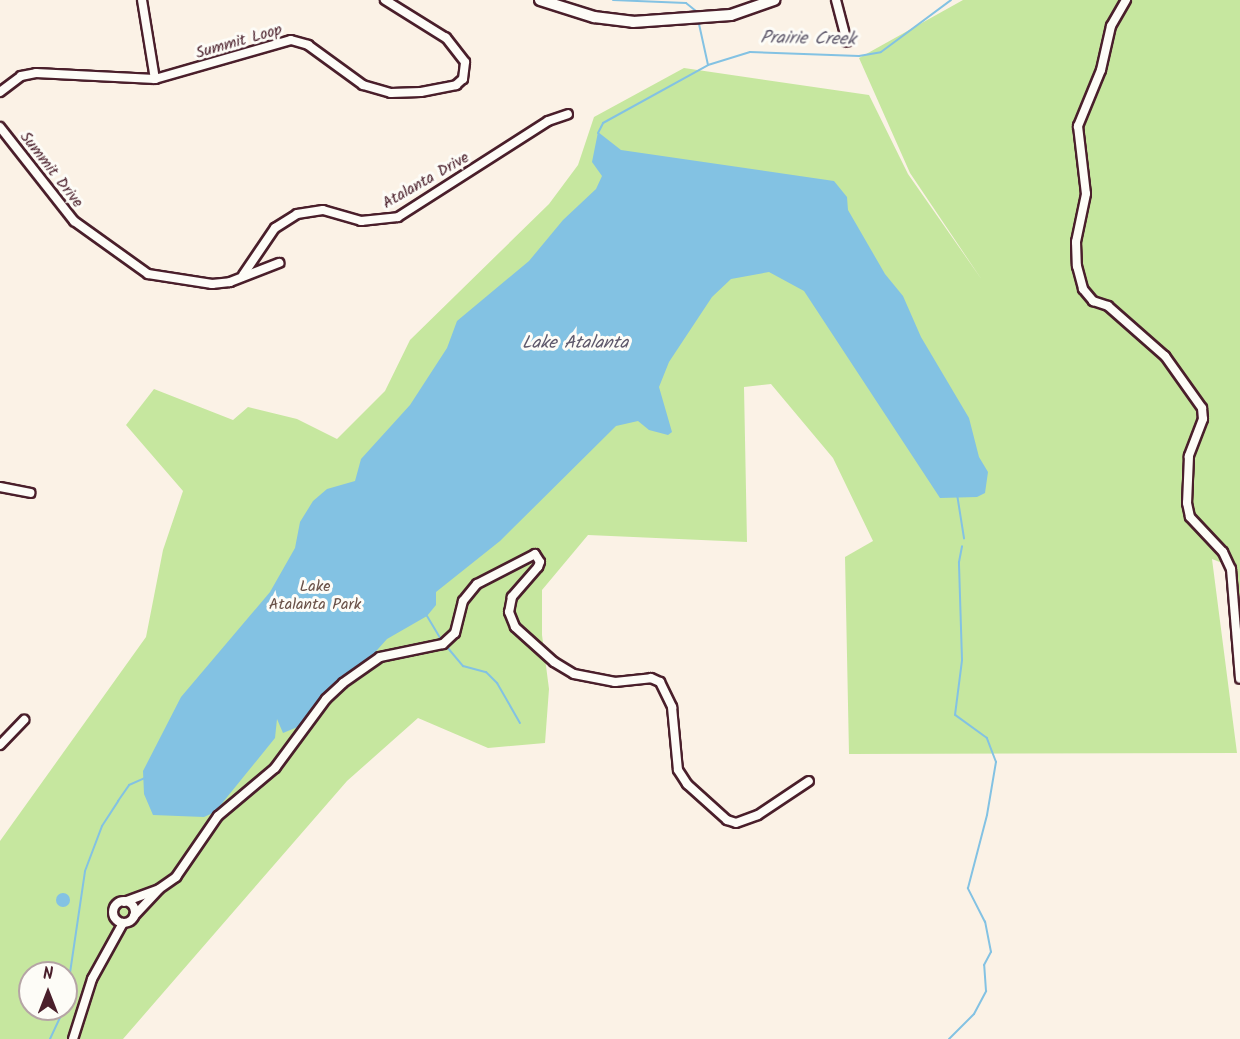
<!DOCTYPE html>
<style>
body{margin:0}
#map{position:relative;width:1240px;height:1039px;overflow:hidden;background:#fbf2e6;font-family:Kalam,sans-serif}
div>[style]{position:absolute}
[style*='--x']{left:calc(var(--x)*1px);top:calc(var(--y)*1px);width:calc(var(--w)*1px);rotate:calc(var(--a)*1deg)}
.green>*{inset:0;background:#c6e79f}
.water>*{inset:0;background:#83c2e3}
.round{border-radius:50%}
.stream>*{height:2px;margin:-1px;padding:0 1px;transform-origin:1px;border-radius:1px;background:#83c2e3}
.roads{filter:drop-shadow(2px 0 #4a1f2b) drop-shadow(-2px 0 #4a1f2b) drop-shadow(0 2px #4a1f2b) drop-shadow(0 -2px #4a1f2b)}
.street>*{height:8px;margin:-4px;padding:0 4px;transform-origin:4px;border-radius:4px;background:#fdfcf7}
.street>.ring{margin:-4px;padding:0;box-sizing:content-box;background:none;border:8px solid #fdfcf7;border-radius:50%}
.secondary>*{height:10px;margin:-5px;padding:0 5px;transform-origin:5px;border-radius:5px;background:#fdfcf7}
span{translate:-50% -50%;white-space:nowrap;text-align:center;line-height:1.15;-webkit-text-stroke:6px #fdfcf7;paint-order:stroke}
.street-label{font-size:16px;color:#4a1f2b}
.park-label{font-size:16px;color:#695148}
.water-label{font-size:18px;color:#5e586b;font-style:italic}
.north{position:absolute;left:18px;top:961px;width:60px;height:60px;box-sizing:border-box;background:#fdfcf7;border:2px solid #b5a4a5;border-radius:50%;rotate:0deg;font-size:16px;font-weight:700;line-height:24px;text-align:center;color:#4a1f2b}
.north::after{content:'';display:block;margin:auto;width:21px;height:27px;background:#4a1f2b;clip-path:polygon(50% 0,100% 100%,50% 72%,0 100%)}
</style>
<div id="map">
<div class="green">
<i style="clip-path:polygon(evenodd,963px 0,1240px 0,1240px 600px,1235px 568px,1212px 559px,1237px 753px,849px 754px,845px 557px,873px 541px,833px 458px,771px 384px,744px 387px,747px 542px,588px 535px,542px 590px,542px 635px,549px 689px,545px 743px,488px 748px,418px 718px,347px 781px,123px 1039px,0 1039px,0 841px,146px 637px,163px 550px,183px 491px,126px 425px,154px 389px,233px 420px,248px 407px,297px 419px,337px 439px,385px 391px,410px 340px,549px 204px,578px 165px,594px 117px,684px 68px,869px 95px,908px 174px,982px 280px,910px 173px,859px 58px,963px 0,30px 973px,66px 973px,66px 1009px,30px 1009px,30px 973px)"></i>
</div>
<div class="water">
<i style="clip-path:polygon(598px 132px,621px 150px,834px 181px,847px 197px,848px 210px,885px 274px,903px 296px,921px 337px,969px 418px,979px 457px,988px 472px,985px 493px,977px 497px,940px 498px,804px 291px,769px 272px,731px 279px,712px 297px,669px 362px,659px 387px,672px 432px,668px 435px,649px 430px,638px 421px,616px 426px,500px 541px,436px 592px,436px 605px,427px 616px,387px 639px,361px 668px,334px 685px,300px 726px,283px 733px,277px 719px,275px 738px,215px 812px,204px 817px,153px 815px,144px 794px,143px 771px,181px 697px,270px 592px,295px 548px,300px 522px,313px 501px,327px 489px,355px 481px,361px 459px,410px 405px,447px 348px,457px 321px,529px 261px,563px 220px,596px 189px,602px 176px,592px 162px)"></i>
<i class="round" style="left:56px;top:893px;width:14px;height:14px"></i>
</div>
<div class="stream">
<i style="--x:613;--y:0;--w:73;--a:2.4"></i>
<i style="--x:686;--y:3;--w:14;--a:39"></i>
<i style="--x:699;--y:24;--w:42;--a:77.6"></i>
<i style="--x:598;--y:133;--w:11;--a:-63"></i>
<i style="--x:603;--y:123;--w:120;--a:-28.9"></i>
<i style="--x:708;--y:65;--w:44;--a:-17.2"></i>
<i style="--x:750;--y:52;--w:109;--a:2.1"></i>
<i style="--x:859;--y:56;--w:22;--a:-10"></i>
<i style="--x:881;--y:52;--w:87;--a:-36.6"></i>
<i style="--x:957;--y:494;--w:45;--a:81"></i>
<i style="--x:427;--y:616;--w:27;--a:59"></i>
<i style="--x:447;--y:647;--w:25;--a:50"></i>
<i style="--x:463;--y:666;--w:24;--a:15"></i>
<i style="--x:486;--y:672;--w:16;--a:45"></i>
<i style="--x:497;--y:683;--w:46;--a:60.1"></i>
<i style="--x:66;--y:1000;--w:130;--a:-81.6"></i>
<i style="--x:85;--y:871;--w:48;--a:-69.3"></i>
<i style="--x:102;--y:826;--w:30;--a:-57"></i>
<i style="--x:118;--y:801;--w:19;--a:-55"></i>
<i style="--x:129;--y:785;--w:17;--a:-24"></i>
<i style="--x:50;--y:1039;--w:33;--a:-65"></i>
<i style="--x:949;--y:1039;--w:35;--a:-45"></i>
<i style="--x:974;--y:1014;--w:26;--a:-62"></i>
<i style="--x:986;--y:991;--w:26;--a:-94"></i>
<i style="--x:984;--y:965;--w:15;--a:-62"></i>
<i style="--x:991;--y:952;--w:31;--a:-101"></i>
<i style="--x:985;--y:922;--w:38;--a:-117"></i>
<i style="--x:968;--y:888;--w:75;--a:-75.4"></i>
<i style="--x:987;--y:815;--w:54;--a:-80.4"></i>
<i style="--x:996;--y:762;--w:26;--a:-111"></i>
<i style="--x:987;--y:738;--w:39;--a:-144"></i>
<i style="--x:955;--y:715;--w:55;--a:-82.7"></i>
<i style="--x:962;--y:660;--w:98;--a:-91.8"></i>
<i style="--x:959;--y:562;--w:16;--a:-79"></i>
</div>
<div class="roads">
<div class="street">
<i style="--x:142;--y:0;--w:80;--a:80.7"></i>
<i style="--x:836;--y:0;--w:43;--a:75.3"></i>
<i style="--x:1126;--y:0;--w:30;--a:120"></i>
<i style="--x:1111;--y:26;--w:45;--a:102.8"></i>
<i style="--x:1101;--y:70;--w:61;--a:112.3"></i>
<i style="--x:1078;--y:126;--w:68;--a:83.3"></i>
<i style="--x:1086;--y:194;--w:49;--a:101.8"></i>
<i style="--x:1076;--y:242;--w:24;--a:88"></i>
<i style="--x:1077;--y:266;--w:24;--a:75"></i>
<i style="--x:1083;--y:289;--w:16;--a:50"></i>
<i style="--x:1093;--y:301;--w:16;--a:18"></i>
<i style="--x:1108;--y:306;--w:76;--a:41.3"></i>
<i style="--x:1165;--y:356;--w:64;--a:54.6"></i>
<i style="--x:1202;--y:408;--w:11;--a:85"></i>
<i style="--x:1203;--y:419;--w:40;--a:111"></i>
<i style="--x:1189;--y:456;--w:47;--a:92.4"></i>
<i style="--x:1187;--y:503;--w:14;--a:78"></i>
<i style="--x:1190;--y:517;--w:48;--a:46.7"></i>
<i style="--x:1223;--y:552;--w:19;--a:65"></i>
<i style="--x:1231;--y:569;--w:110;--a:85.3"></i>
<i style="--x:0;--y:92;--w:26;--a:-37"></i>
<i style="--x:21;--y:76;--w:15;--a:-11"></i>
<i style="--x:36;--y:73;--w:119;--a:2.9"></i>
<i style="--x:155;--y:79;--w:141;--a:-16"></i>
<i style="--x:291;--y:40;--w:18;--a:16"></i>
<i style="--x:308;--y:45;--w:68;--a:36"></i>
<i style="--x:363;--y:85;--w:29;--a:16"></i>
<i style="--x:391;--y:93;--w:30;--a:-2"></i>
<i style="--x:421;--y:92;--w:36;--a:-11"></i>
<i style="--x:456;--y:85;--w:9;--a:-41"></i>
<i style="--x:463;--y:79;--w:17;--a:-83"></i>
<i style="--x:465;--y:62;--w:31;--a:-128"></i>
<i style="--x:446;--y:38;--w:72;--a:-148.1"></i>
<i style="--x:0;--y:127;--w:120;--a:51.8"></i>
<i style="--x:74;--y:221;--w:91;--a:35.6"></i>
<i style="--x:148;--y:274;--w:65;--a:8.9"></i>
<i style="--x:212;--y:284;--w:18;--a:-6"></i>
<i style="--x:230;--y:282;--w:53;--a:-21.2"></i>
<i style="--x:243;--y:275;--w:57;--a:-55.8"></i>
<i style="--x:275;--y:228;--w:26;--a:-32"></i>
<i style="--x:297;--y:214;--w:26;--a:-9"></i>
<i style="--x:323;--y:210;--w:40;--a:16"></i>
<i style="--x:361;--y:221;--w:37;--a:-6"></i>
<i style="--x:398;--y:217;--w:178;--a:-32.6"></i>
<i style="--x:548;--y:121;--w:21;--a:-19"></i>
<i style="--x:0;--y:487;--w:31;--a:11"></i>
<i style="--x:0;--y:745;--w:35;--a:-46"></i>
<i class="ring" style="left:113px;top:901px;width:14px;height:14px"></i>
<i style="--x:124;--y:902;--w:37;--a:-20"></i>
<i style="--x:159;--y:889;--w:21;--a:-35"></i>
<i style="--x:176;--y:877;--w:74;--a:-55.5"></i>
<i style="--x:218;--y:816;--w:75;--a:-40.1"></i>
<i style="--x:275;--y:768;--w:86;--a:-53.5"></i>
<i style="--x:326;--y:699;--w:23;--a:-43"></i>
<i style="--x:343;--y:683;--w:45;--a:-35.1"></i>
<i style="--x:380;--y:657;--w:64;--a:-11.7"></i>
<i style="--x:443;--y:644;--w:16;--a:-43"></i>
<i style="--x:455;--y:633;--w:33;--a:-76"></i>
<i style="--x:463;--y:601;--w:22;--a:-51"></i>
<i style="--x:477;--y:584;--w:65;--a:-27.3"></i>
<i style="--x:535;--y:554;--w:9;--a:58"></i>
<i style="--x:540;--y:562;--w:5;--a:112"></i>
<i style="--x:538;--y:567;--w:40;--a:131"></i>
<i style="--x:512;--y:597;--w:15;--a:101"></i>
<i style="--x:509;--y:612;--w:16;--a:68"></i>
<i style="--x:515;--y:627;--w:52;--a:41.9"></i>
<i style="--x:554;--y:662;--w:23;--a:31"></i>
<i style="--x:574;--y:674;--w:42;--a:11"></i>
<i style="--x:615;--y:682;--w:36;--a:-6"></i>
<i style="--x:651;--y:678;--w:10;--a:24"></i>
<i style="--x:660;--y:682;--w:28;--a:64"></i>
<i style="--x:672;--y:707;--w:63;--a:84.6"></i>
<i style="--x:678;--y:770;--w:17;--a:57"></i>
<i style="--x:687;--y:784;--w:54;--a:42"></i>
<i style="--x:727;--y:820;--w:9;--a:18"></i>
<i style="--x:736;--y:823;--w:23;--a:-20"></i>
<i style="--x:758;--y:815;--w:61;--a:-33.7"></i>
<i style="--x:134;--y:916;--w:35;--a:-47"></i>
<i style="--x:73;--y:1039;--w:63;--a:-72.4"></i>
<i style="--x:92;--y:979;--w:64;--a:-61"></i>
</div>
<div class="secondary">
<i style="--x:540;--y:0;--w:57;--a:17.5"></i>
<i style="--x:594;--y:17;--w:39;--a:7"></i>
<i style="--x:633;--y:22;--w:98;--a:-4.1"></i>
<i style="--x:731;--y:15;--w:46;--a:-19.2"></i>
</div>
</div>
<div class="street-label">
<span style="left:239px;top:42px;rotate:-16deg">Summit Loop</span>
<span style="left:51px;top:170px;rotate:52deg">Summit Drive</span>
<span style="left:426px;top:181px;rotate:-30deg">Atalanta Drive</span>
</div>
<div class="park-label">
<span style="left:315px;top:596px">Lake<br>Atalanta Park</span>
</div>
<div class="water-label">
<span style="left:808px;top:40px;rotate:1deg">Prairie Creek</span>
<span style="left:575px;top:344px">Lake Atalanta</span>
</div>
<div class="north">N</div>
</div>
